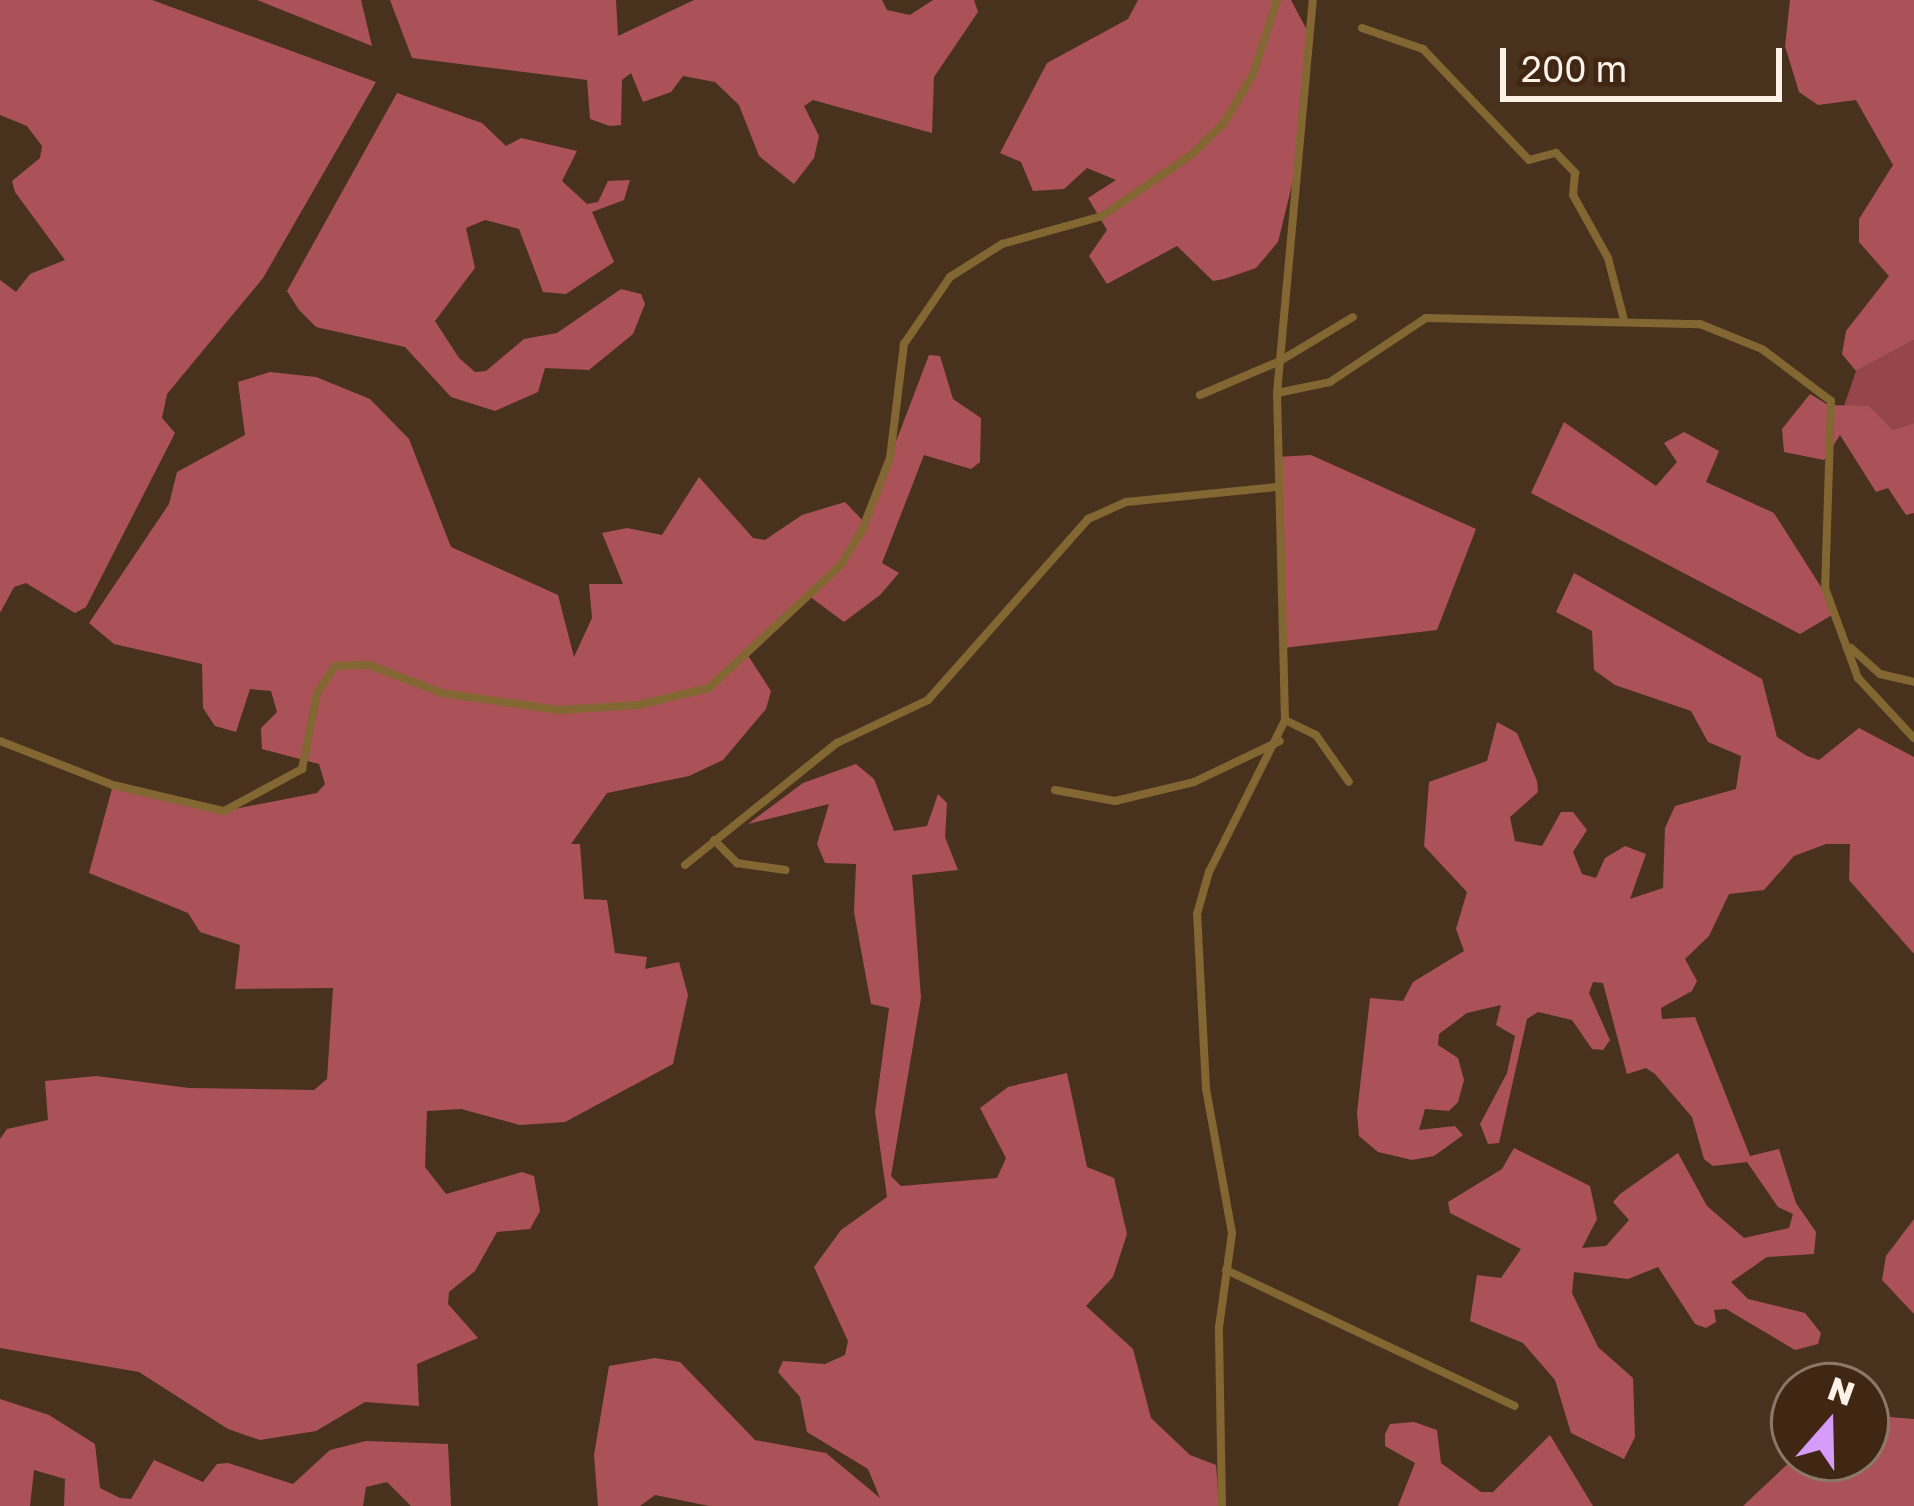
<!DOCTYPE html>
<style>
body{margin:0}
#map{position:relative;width:1914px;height:1506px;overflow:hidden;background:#49321d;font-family:"Golos Text",sans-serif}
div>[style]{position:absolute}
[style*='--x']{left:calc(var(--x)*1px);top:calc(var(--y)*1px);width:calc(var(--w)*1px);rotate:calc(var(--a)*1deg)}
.green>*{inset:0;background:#96454b}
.forest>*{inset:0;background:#aa5258}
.street>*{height:8px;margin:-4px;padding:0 4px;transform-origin:4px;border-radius:4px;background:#826732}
span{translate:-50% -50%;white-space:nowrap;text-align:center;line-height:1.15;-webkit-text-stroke:9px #3f2713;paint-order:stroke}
.north{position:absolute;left:1770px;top:1362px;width:120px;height:120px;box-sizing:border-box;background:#3f2713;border:3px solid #8b7868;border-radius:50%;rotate:20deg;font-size:33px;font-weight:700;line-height:48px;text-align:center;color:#fef2e8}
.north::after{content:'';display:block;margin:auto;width:42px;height:54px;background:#d79bf9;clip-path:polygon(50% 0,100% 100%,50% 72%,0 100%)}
.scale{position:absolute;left:1500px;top:48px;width:282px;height:54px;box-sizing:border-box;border:6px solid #fef2e8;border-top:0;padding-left:15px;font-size:36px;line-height:42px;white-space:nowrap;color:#fef2e8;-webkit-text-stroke:9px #3f2713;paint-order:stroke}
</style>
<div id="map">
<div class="green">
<i style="clip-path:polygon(1914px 340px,1914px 423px,1893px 430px,1869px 406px,1844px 406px,1856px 371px)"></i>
</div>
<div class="forest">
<i style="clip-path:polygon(0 0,152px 0,376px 82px,263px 278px,167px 394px,162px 418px,175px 433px,86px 607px,75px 613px,26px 583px,14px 587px,0 613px,0 280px,16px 292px,30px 274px,65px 260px,15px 192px,12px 181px,40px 158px,42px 146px,27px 126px,0 115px)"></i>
<i style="clip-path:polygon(257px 0,361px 0,372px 46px)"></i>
<i style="clip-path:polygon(390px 0,616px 0,618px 36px,694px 0,882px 0,887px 10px,910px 15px,933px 0,974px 0,978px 12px,934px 77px,932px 133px,813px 100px,804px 106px,819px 136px,814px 158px,794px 184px,759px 156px,739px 105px,715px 82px,683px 76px,671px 92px,643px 102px,631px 73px,622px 80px,621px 125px,610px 126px,590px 119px,587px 80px,412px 58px)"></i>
<i style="clip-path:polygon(1138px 0,1291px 0,1309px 34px,1300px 152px,1278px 242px,1256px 268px,1224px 279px,1213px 281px,1177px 246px,1107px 284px,1089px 256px,1107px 230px,1088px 198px,1116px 180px,1087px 168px,1064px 189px,1033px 191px,1021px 162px,1000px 153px,1047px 63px,1128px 19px)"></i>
<i style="clip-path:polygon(1790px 0,1914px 0,1914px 340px,1856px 371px,1842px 354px,1846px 331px,1889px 276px,1859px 242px,1859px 219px,1893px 165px,1856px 100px,1818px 105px,1799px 92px,1785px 46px)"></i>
<i style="clip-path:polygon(397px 93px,482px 123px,506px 146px,521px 138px,577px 151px,562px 181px,587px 204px,598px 202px,608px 181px,630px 180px,624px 200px,592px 212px,614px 262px,566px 294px,543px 292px,519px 229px,485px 220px,466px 228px,475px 268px,435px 321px,459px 358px,475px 372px,486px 371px,524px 339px,557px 333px,621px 289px,641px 294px,645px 304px,633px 334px,589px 370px,545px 368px,538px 392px,495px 411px,451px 397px,405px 347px,316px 327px,299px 310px,287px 291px)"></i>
<i style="clip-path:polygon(929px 355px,940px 356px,953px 399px,981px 418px,980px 462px,971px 469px,924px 455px,882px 563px,899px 573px,880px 595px,844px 622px,809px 596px,747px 654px,771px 691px,766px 709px,723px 760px,689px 776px,607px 793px,571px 844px,580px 844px,584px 899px,607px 900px,615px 953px,647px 957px,645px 969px,679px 962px,688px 995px,673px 1064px,565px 1122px,520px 1125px,461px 1109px,427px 1111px,425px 1167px,446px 1194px,522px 1172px,534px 1176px,540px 1211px,530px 1229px,497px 1232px,475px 1271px,449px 1292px,448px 1304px,478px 1338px,417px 1364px,419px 1406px,365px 1402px,316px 1431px,260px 1440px,228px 1429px,139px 1372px,0 1348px,0 1139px,7px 1129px,48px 1120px,45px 1081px,96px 1076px,189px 1088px,314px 1090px,327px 1079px,333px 988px,235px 989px,240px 945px,200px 932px,188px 913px,89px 873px,113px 785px,224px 811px,317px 793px,325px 784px,319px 764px,262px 749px,261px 728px,277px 712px,271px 691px,250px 689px,236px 732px,215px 726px,203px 708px,202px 664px,114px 644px,89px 623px,169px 504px,177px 472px,245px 435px,238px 382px,270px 372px,316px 377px,370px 399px,409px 439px,451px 547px,558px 595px,574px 657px,592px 618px,589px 584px,623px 584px,602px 533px,627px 528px,662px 535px,699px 477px,753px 538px,765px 540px,802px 515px,845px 502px,865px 523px)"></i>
<i style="clip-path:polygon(1810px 394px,1828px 405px,1869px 406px,1893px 430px,1914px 423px,1914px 513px,1906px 515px,1888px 488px,1876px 492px,1840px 435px,1824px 460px,1784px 452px,1782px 429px)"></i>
<i style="clip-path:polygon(1564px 422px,1656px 486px,1677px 462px,1664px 443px,1684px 432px,1719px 451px,1706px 482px,1774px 513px,1837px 612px,1800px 634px,1531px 493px)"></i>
<i style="clip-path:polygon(1311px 455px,1476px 529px,1437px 630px,1283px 648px,1277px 457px)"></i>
<i style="clip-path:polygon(1574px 573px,1762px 679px,1777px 737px,1807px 756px,1819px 760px,1859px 728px,1914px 757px,1914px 954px,1849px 880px,1850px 844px,1826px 844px,1794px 856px,1764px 890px,1729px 894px,1709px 936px,1685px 959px,1697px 981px,1692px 991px,1661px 1008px,1662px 1019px,1695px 1017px,1750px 1156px,1779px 1149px,1796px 1203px,1816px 1232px,1814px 1254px,1767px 1257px,1731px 1282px,1748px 1299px,1805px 1313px,1821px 1333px,1818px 1344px,1795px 1350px,1726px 1309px,1714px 1310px,1716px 1322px,1706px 1328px,1695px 1324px,1658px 1267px,1628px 1279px,1574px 1272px,1572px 1293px,1598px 1347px,1633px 1378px,1635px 1437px,1624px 1459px,1571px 1433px,1555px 1380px,1523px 1343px,1470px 1321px,1477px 1275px,1501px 1278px,1521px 1249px,1450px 1213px,1448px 1202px,1502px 1169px,1514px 1148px,1590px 1186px,1597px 1219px,1582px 1248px,1606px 1246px,1629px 1220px,1613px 1202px,1620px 1194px,1678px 1153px,1707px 1206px,1744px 1238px,1789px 1228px,1793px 1214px,1778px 1207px,1747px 1162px,1713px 1166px,1704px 1159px,1692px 1117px,1655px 1074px,1646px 1068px,1627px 1074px,1603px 983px,1593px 982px,1589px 993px,1610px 1040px,1603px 1050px,1592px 1049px,1572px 1020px,1538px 1012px,1527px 1019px,1499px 1143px,1488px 1144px,1480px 1124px,1507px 1073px,1515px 1036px,1496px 1025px,1501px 1005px,1467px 1013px,1439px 1034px,1438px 1045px,1458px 1058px,1464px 1080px,1458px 1102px,1449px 1111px,1425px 1109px,1419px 1130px,1455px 1126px,1463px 1135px,1434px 1156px,1412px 1160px,1378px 1152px,1359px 1136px,1357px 1113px,1370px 998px,1403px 1001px,1413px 982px,1464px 951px,1456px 929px,1467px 892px,1424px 846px,1429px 782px,1487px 761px,1497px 722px,1517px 733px,1537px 781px,1538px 792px,1510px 817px,1515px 841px,1542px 846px,1561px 812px,1573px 812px,1587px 830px,1573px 852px,1582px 874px,1596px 878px,1605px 858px,1625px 846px,1646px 854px,1630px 899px,1663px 888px,1665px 828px,1675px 806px,1736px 789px,1741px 756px,1708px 742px,1691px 711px,1615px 685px,1594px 670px,1592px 631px,1556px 612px)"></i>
<i style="clip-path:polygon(856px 764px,874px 779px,894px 831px,927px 826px,938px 794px,947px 803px,945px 837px,958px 870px,912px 875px,921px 998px,891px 1176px,901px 1186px,997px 1178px,1006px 1158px,980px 1108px,1008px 1087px,1067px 1073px,1087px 1167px,1114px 1178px,1127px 1234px,1113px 1277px,1086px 1306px,1133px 1349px,1151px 1418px,1190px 1455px,1216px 1465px,1219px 1506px,709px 1506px,655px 1495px,640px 1506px,598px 1506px,594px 1455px,609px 1366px,655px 1358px,680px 1362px,755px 1440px,826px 1453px,880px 1498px,868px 1469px,807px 1432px,800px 1397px,778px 1372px,783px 1361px,825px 1364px,845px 1355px,848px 1341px,814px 1267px,841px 1230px,887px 1197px,875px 1112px,889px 1008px,871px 1004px,854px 912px,856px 864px,825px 863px,817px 844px,829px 804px,748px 824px,803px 783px)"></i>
<i style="clip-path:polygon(1914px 1219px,1914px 1314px,1882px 1280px,1886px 1256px)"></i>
<i style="clip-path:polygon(1866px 1395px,1889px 1417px,1914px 1419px,1914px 1506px,1743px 1506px,1794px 1458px,1866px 1458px)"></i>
<i style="clip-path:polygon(0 1399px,49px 1415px,95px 1444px,100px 1488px,120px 1498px,131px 1499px,154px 1460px,203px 1482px,217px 1464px,228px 1463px,293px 1484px,330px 1450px,366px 1441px,448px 1444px,451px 1506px,411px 1506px,387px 1482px,366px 1487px,363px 1506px,64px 1506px,65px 1479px,34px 1470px,30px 1506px,0 1506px)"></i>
<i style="clip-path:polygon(1414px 1422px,1437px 1430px,1441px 1463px,1481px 1492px,1493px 1492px,1550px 1435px,1593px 1506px,1398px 1506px,1415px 1463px,1385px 1446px,1385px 1434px,1390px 1424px)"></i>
</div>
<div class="street">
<i style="--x:1362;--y:28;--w:65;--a:19"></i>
<i style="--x:1423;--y:49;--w:153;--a:46.3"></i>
<i style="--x:1529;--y:160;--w:28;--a:-15"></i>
<i style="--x:1556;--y:153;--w:28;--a:46"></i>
<i style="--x:1575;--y:173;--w:22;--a:95"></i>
<i style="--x:1573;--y:195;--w:72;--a:60.9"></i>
<i style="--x:1608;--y:258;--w:64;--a:75.5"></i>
<i style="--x:1277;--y:393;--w:54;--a:-11.7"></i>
<i style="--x:1330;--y:382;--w:115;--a:-33.7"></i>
<i style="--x:1426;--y:318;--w:274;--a:1.3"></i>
<i style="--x:1700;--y:324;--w:67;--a:22"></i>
<i style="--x:1762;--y:349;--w:86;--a:37"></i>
<i style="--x:1831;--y:401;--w:187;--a:91.8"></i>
<i style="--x:1825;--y:588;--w:96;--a:69.9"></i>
<i style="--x:1858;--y:678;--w:82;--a:47"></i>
<i style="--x:1200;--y:395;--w:87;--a:-23"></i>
<i style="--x:1280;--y:361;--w:85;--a:-31.1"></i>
<i style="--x:1851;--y:648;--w:39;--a:42"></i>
<i style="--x:1880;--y:674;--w:35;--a:13"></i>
<i style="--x:1285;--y:720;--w:34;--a:26"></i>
<i style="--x:1316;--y:735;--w:57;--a:54.9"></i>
<i style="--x:0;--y:741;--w:121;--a:21.3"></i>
<i style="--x:113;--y:785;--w:114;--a:13.2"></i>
<i style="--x:224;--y:811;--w:89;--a:-28.3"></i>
<i style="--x:302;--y:769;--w:77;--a:-78.8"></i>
<i style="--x:317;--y:693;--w:32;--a:-56"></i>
<i style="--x:335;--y:666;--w:34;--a:-2"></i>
<i style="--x:369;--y:665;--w:78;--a:21"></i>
<i style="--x:442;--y:693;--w:118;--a:8.3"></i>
<i style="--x:559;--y:710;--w:79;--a:-3.6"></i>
<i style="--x:638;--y:705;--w:73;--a:-13.5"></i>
<i style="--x:709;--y:688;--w:179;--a:-43"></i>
<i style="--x:840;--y:566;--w:39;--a:-58"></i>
<i style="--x:861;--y:533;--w:80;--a:-68.9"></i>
<i style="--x:890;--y:458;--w:115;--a:-83"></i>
<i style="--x:904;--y:344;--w:81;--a:-55.5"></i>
<i style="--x:950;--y:277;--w:62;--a:-32.4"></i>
<i style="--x:1002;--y:244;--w:104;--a:-15.6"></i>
<i style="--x:1102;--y:216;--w:108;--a:-34.4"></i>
<i style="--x:1191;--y:155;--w:46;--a:-44.1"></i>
<i style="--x:1224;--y:123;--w:57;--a:-59.4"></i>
<i style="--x:1253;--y:74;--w:78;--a:-72"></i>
<i style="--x:1055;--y:790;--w:61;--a:10.4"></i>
<i style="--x:1115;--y:801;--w:81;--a:-13.5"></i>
<i style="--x:1194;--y:782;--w:95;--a:-25.5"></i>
<i style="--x:714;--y:840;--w:33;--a:45"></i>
<i style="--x:737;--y:863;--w:49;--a:8.3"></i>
<i style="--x:685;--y:865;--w:195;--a:-38.8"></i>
<i style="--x:837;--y:743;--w:101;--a:-25.3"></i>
<i style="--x:928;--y:700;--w:242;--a:-48.5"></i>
<i style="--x:1088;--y:519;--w:42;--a:-24.1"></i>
<i style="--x:1126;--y:502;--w:151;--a:-5.7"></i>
<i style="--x:1226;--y:1270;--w:319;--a:25.2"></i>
<i style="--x:1222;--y:1506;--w:179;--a:-91"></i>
<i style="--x:1219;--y:1327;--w:95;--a:-82.1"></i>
<i style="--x:1232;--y:1233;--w:146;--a:-100.2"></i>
<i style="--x:1206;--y:1089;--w:175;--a:-92.9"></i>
<i style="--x:1197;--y:914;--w:44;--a:-74.1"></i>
<i style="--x:1209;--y:872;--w:170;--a:-63.4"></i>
<i style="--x:1285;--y:720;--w:327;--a:-91.4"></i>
<i style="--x:1277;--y:393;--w:395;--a:-84.8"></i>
</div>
<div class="north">N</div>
<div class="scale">200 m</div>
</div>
